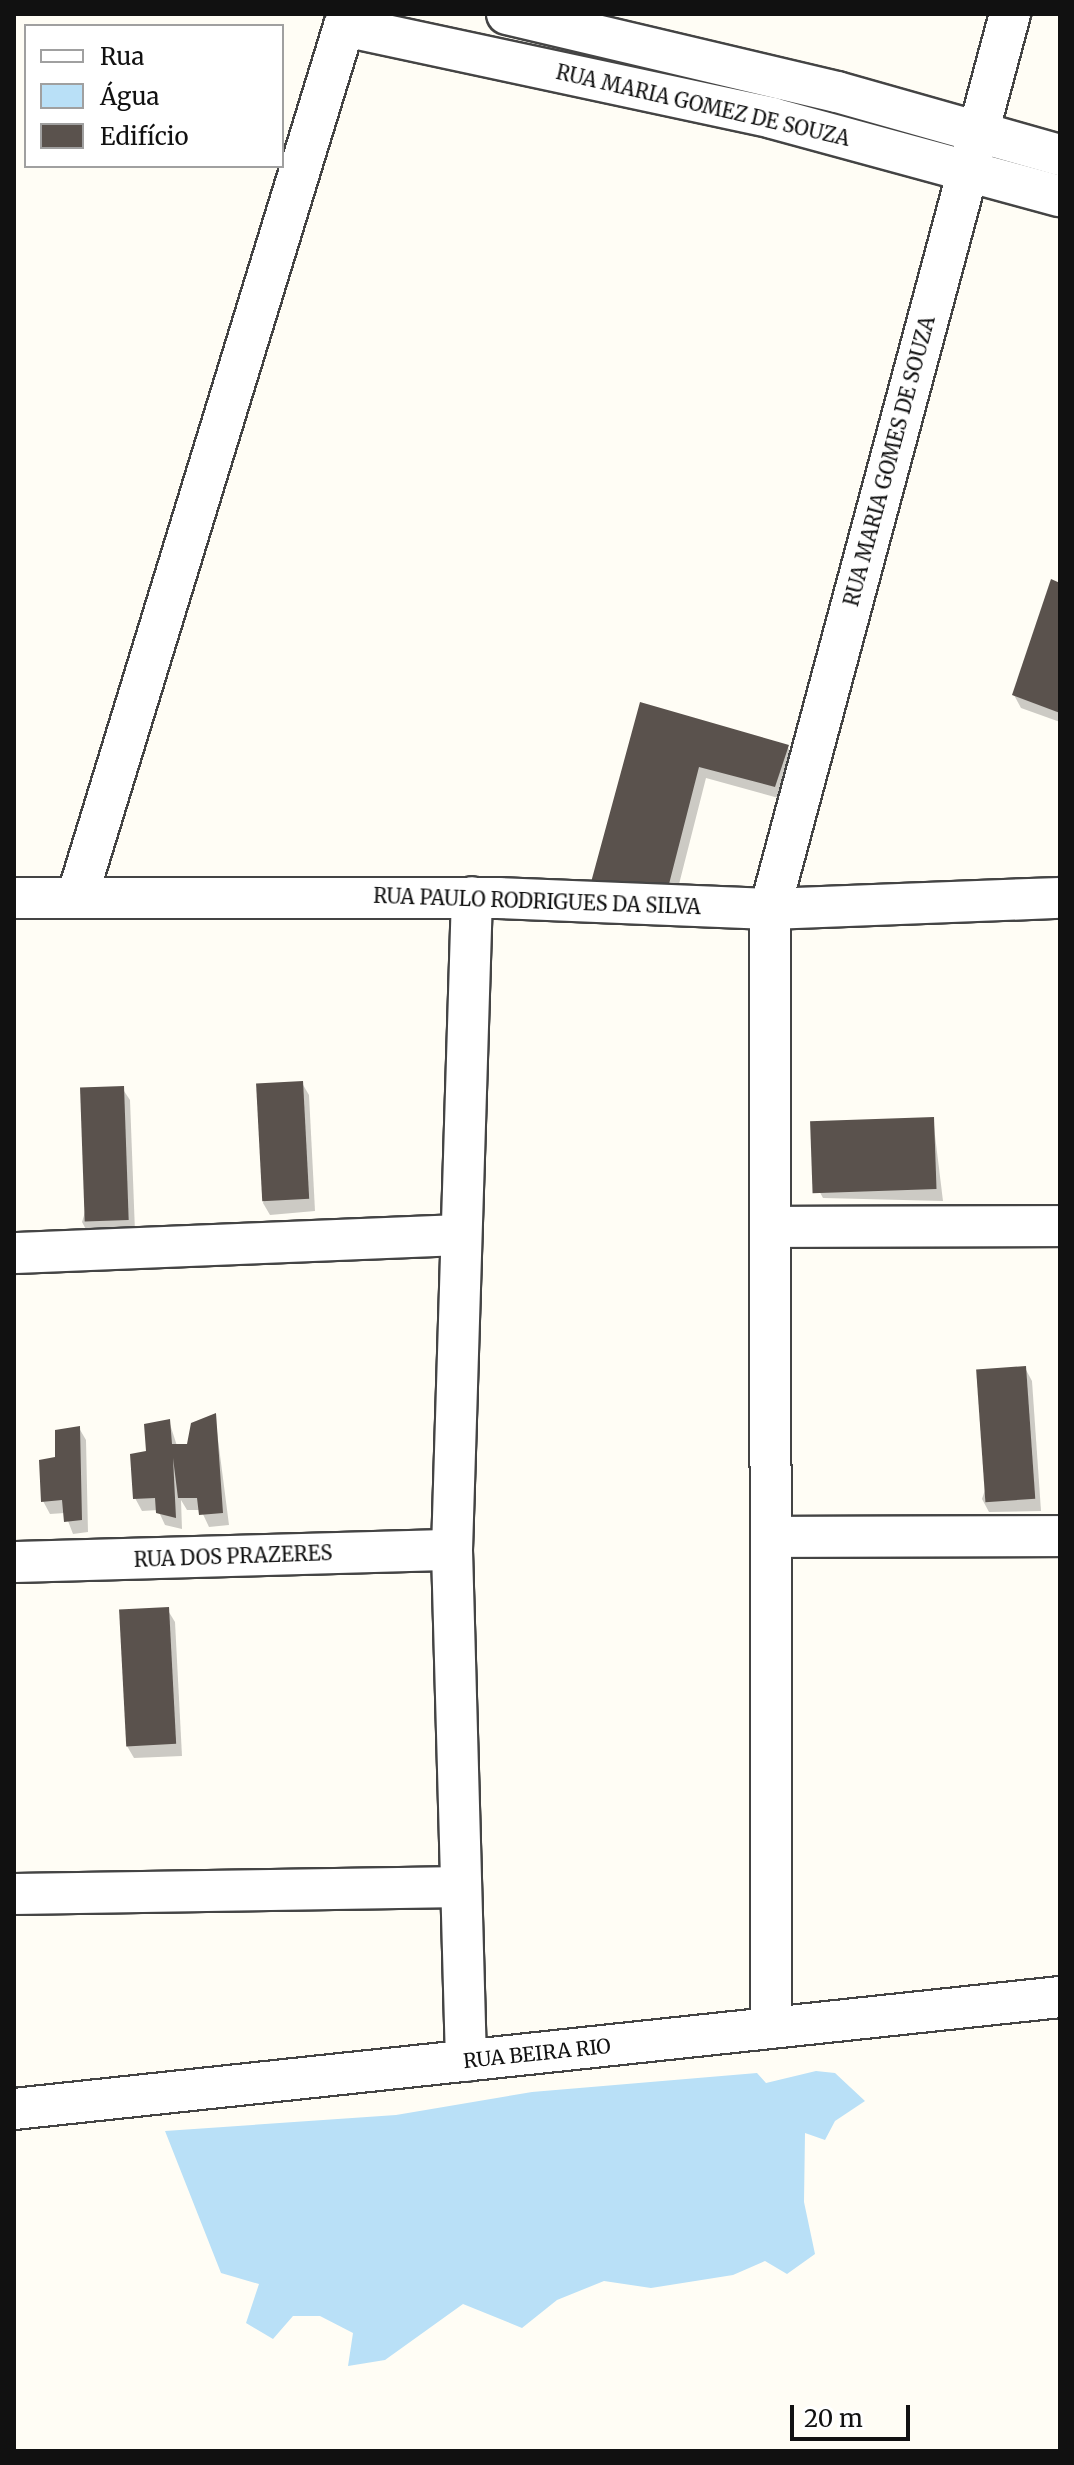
<!DOCTYPE html>
<meta charset="utf-8">
<style>
body{margin:0}
#map{position:relative;width:1074px;height:2465px;overflow:hidden;background:#fffdf5;font-family:Merriweather,serif}
div>[style]{position:absolute}
[style*='--x']{left:calc(var(--x)*1px);top:calc(var(--y)*1px);width:calc(var(--w)*1px);rotate:calc(var(--a)*1deg)}
.water>*{inset:0;background:#b9e0f7}
.shadow>*{inset:0;background:#0003}
.building>*{inset:0;background:#5a524d;transform-origin:0 0}
.roads{filter:drop-shadow(2px 0 #444) drop-shadow(-2px 0 #444) drop-shadow(0 2px #444) drop-shadow(0 -2px #444)}
.minor>*{height:40px;margin:-20px;padding:0 20px;transform-origin:20px;border-radius:20px;background:#fff}
span{translate:-50% -50%;white-space:nowrap;text-align:center;line-height:1.15;-webkit-text-stroke:8px #fff;paint-order:stroke}
.street-label{font-size:20px;color:#111}
.frame{position:absolute;inset:0;border:16px solid #111;pointer-events:none}
.legend{position:absolute;left:24px;top:24px;width:260px;height:144px;box-sizing:border-box;background:#fff;border:2px solid #a0a0a0;margin:0;padding:10px 14px;list-style:none;font-size:24px;color:#111}
.legend li{display:flex;align-items:center;gap:16px;height:40px}
.legend b{width:40px;border:2px solid #a0a0a0}
.scale{position:absolute;left:790px;top:2405px;width:120px;height:36px;box-sizing:border-box;border:4px solid #111;border-top:0;padding-left:10px;font-size:24px;line-height:28px;white-space:nowrap;color:#111;-webkit-text-stroke:6px #fff;paint-order:stroke}
</style>
<div id="map">
<div class="water">
<i style="clip-path:polygon(816px 2071px,835px 2073px,865px 2101px,835px 2121px,825px 2140px,805px 2133px,804px 2202px,815px 2254px,787px 2274px,765px 2261px,733px 2275px,651px 2288px,604px 2281px,557px 2300px,522px 2328px,463px 2304px,385px 2360px,348px 2366px,353px 2333px,320px 2316px,293px 2316px,273px 2339px,246px 2323px,259px 2284px,221px 2273px,165px 2131px,396px 2115px,532px 2092px,757px 2073px,766px 2083px)"></i>
</div>
<div class="shadow">
<i style="clip-path:polygon(1060px 585px,1060px 722px,1021px 708px,1014px 695px)"></i>
<i style="clip-path:polygon(641px 705px,787px 746px,794px 759px,782px 799px,706px 778px,675px 900px,599px 898px)"></i>
<i style="clip-path:polygon(302px 1083px,309px 1095px,315px 1211px,270px 1215px,263px 1203px)"></i>
<i style="clip-path:polygon(122px 1088px,130px 1100px,135px 1232px,89px 1235px,82px 1222px)"></i>
<i style="clip-path:polygon(933px 1119px,943px 1201px,823px 1198px,816px 1185px)"></i>
<i style="clip-path:polygon(1025px 1368px,1032px 1381px,1041px 1511px,989px 1512px,982px 1499px)"></i>
<i style="clip-path:polygon(215px 1416px,229px 1525px,209px 1527px,201px 1510px,187px 1510px,181px 1500px,182px 1529px,165px 1525px,158px 1510px,142px 1511px,135px 1498px,148px 1453px,169px 1421px,177px 1446px,189px 1446px)"></i>
<i style="clip-path:polygon(79px 1428px,86px 1440px,88px 1532px,73px 1534px,65px 1513px,50px 1514px,43px 1501px,57px 1458px)"></i>
<i style="clip-path:polygon(167px 1609px,175px 1622px,182px 1756px,134px 1758px,127px 1746px)"></i>
</div>
<div class="building">
<i style="clip-path:polygon(1051px 579px,1060px 583px,1060px 713px,1012px 695px)"></i>
<i style="clip-path:polygon(640px 702px,789px 745px,775px 787px,699px 767px,668px 888px,590px 886px)"></i>
<i style="left:303px;top:1081px;width:118px;height:47px;rotate:87deg"></i>
<i style="left:124px;top:1086px;width:134px;height:44px;rotate:88deg"></i>
<i style="left:934px;top:1117px;width:72px;height:124px;rotate:88deg"></i>
<i style="left:1026px;top:1366px;width:133px;height:50px;rotate:86deg"></i>
<i style="clip-path:polygon(216px 1413px,223px 1513px,199px 1515px,197px 1498px,178px 1498px,173px 1458px,176px 1518px,156px 1513px,155px 1498px,133px 1499px,130px 1454px,146px 1451px,144px 1424px,170px 1419px,172px 1444px,187px 1444px,191px 1423px)"></i>
<i style="clip-path:polygon(80px 1426px,82px 1520px,64px 1522px,62px 1500px,41px 1502px,39px 1460px,55px 1457px,55px 1430px)"></i>
<i style="left:169px;top:1607px;width:137px;height:50px;rotate:87deg"></i>
</div>
<div class="roads">
<div class="minor">
<i style="--x:507;--y:14;--w:339;--a:13.3"></i>
<i style="--x:837;--y:92;--w:232;--a:15.8"></i>
<i style="--x:344;--y:26;--w:438;--a:12.1"></i>
<i style="--x:772;--y:118;--w:298;--a:15.2"></i>
<i style="--x:78;--y:894;--w:908;--a:-72.96"></i>
<i style="--x:14;--y:898;--w:484;--a:0"></i>
<i style="--x:498;--y:898;--w:272;--a:2.3"></i>
<i style="--x:770;--y:909;--w:290;--a:-2.2"></i>
<i style="--x:771;--y:1227;--w:289;--a:-0.2"></i>
<i style="--x:14;--y:1253;--w:445;--a:-2.3"></i>
<i style="--x:771;--y:1537;--w:289;--a:-0.2"></i>
<i style="--x:14;--y:1562;--w:438;--a:-1.6"></i>
<i style="--x:14;--y:1894;--w:445;--a:-0.9"></i>
<i style="--x:771;--y:2028;--w:1119;--a:-90.05"></i>
<i style="--x:770;--y:909;--w:927;--a:-74.99"></i>
<i style="--x:466;--y:2061;--w:511;--a:-91.57"></i>
<i style="--x:452;--y:1550;--w:653;--a:-88.25"></i>
<i style="--x:14;--y:2109;--w:1052;--a:-6.11"></i>
</div>
</div>
<div class="street-label">
<span style="left:703px;top:105px;rotate:13deg">RUA MARIA GOMEZ DE SOUZA</span>
<span style="left:889px;top:461px;rotate:-75deg">RUA MARIA GOMES DE SOUZA</span>
<span style="left:537px;top:901px;rotate:2deg">RUA PAULO RODRIGUES DA SILVA</span>
<span style="left:233px;top:1556px;rotate:-2deg">RUA DOS PRAZERES</span>
<span style="left:537px;top:2053px;rotate:-6deg">RUA BEIRA RIO</span>
</div>
<div class="frame"></div>
<ul class="legend">
<li><b style="height:10px;background:#fff"></b>Rua</li>
<li><b style="height:22px;background:#b9e0f7"></b>Água</li>
<li><b style="height:22px;background:#5a524d"></b>Edifício</li>
</ul>
<div class="scale">20 m</div>
</div>
